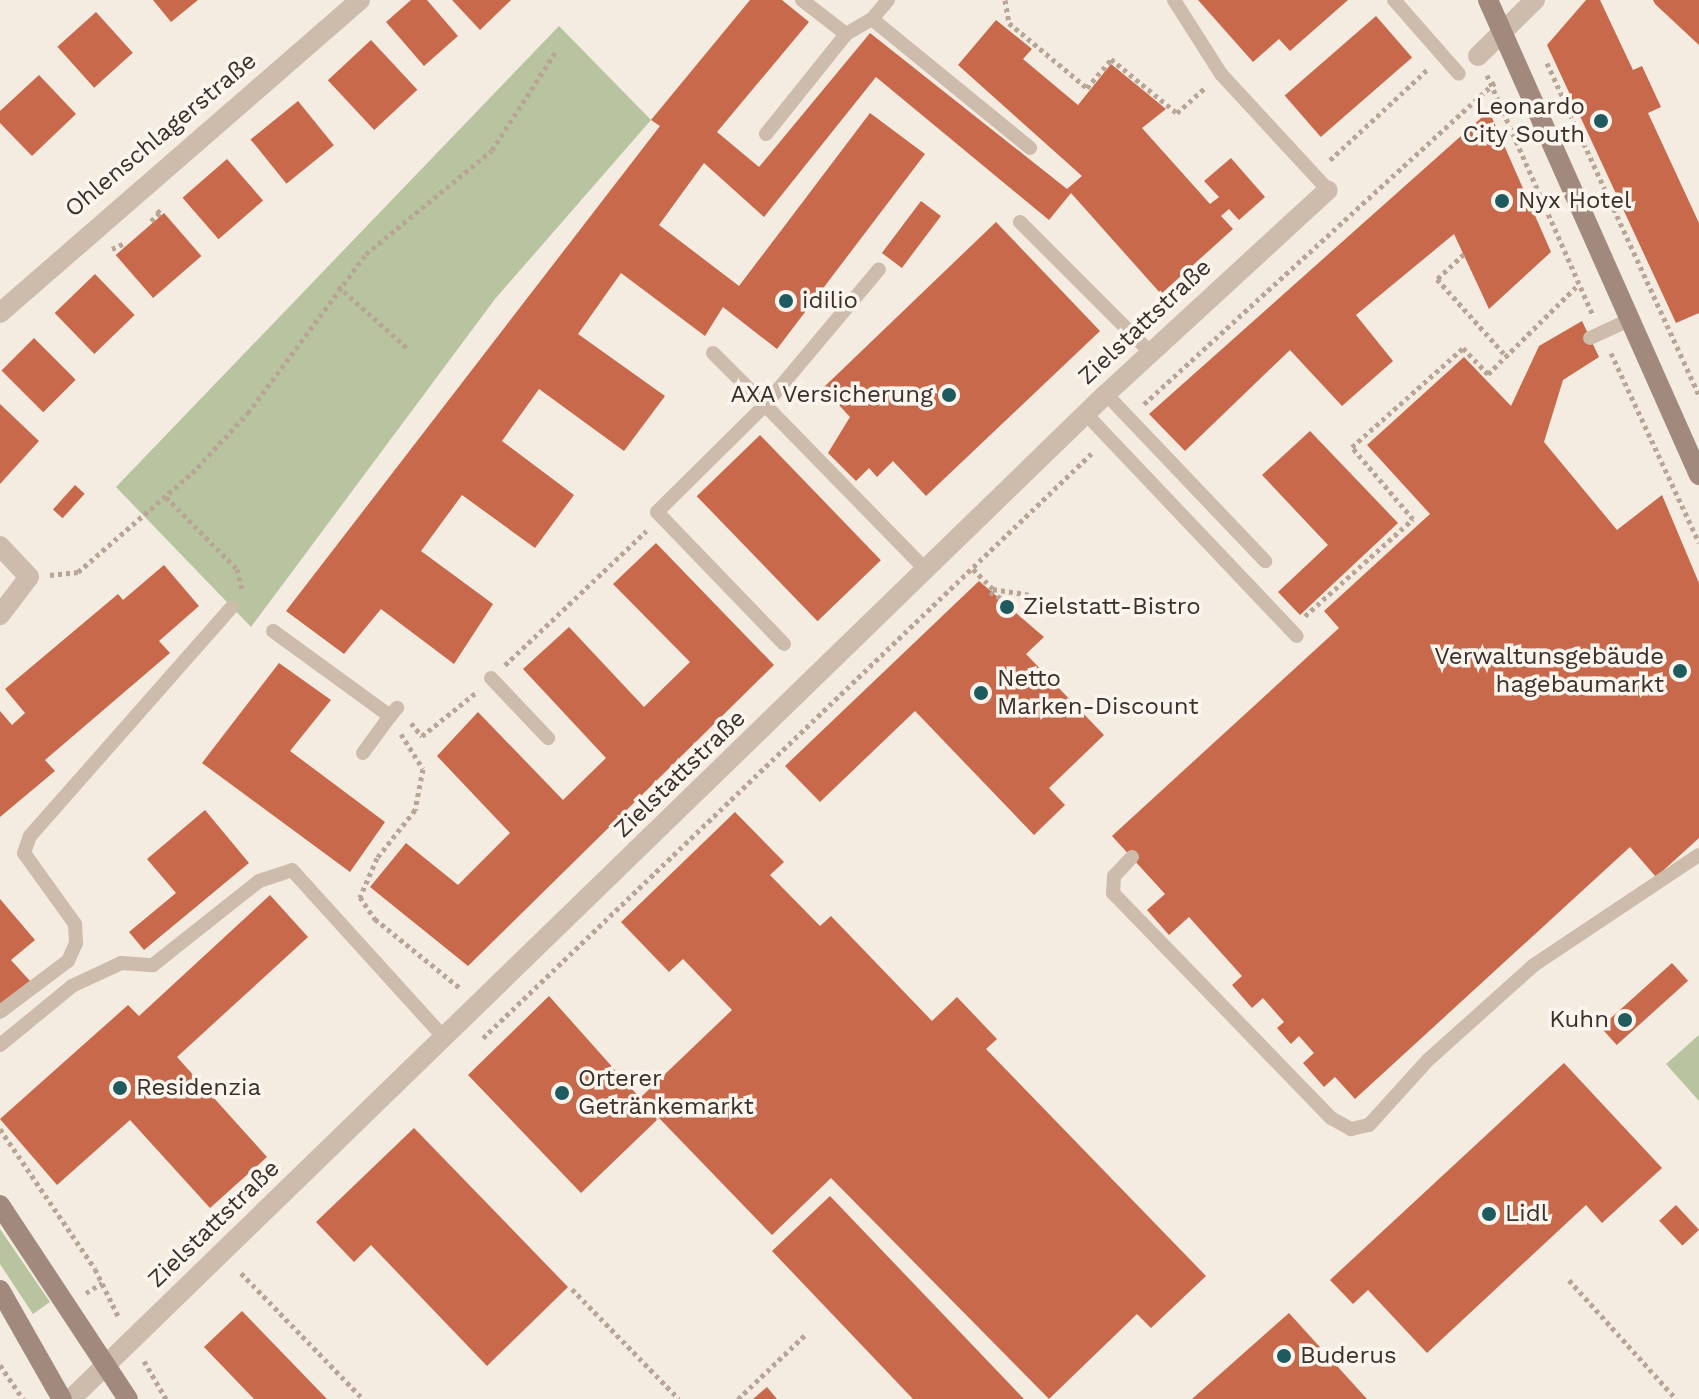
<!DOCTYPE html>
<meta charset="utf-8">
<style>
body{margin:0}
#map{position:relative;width:1699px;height:1399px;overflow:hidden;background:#f4ebe1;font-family:"Work Sans",sans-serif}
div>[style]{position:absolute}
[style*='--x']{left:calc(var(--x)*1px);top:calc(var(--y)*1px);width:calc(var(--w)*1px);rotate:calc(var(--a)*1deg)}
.green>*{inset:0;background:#b8c4a0}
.building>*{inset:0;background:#c8694b;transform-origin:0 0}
.path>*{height:5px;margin-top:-2.5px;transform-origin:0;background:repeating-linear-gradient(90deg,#b9a596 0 4px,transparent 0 8px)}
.lane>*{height:14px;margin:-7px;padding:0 7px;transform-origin:7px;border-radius:7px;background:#cdbbac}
.street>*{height:20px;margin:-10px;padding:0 10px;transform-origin:10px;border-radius:10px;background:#cdbbac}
.secondary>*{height:20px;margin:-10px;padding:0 10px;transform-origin:10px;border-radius:10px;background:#a18a7d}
.dots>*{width:22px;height:22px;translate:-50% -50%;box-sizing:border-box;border:4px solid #fbf5ee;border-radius:50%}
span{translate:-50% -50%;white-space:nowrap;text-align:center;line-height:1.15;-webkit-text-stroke:7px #fbf5ee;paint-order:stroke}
.poi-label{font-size:24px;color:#3b302b}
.right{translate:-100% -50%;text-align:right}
.left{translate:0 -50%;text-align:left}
.street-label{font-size:24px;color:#3b302b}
</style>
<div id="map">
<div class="green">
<i style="clip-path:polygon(559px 26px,651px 120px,495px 299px,251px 627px,116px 487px)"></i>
<i style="clip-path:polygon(1699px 1035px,1699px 1101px,1666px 1064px)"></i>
<i style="clip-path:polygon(0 1229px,50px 1302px,33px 1314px,0 1264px)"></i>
</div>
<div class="building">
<i style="clip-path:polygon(153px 0,198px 0,171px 22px)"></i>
<i style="clip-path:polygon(411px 0,427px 0,458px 36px,424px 66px,386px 22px)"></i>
<i style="clip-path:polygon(452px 0,511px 0,480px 30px)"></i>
<i style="clip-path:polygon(750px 0,782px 0,809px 22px,717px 132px,759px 167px,870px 33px,1067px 189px,1082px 176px,958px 65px,996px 20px,1032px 49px,1023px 59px,1078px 105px,1111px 64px,1166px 109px,1142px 128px,1210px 204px,1219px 197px,1204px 181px,1231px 158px,1265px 197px,1239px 220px,1229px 209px,1221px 216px,1233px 229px,1161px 294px,1071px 193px,1049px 220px,876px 77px,764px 217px,704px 163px,659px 225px,739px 286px,870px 113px,925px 154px,777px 349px,723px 307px,705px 336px,621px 273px,578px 334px,665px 396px,624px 451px,539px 389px,502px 441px,574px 495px,535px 548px,462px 495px,421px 551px,493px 604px,454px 664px,381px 609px,344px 654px,286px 611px,660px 126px,651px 120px)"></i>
<i style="clip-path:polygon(1198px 0,1348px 0,1290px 51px,1279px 39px,1253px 62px)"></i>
<i style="clip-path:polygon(1586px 0,1600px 0,1633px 70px,1642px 66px,1661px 107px,1648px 113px,1699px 223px,1699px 313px,1676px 323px,1547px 45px)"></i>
<i style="clip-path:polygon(1653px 0,1699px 0,1699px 45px,1655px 4px)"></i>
<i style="left:96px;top:12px;width:55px;height:52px;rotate:48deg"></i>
<i style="left:1376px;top:16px;width:55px;height:121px;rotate:49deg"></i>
<i style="left:371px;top:40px;width:68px;height:59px;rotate:47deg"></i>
<i style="clip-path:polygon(39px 75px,76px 114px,32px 156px,0 123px,0 111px)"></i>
<i style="left:298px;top:101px;width:57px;height:61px;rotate:51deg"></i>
<i style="clip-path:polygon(1489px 111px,1551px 252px,1489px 309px,1454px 234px,1356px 315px,1393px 361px,1342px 406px,1290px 350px,1185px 451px,1149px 414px)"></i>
<i style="left:227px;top:159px;width:55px;height:59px;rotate:49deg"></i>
<i style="left:921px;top:201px;width:25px;height:65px;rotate:37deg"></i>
<i style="left:164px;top:213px;width:57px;height:64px;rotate:49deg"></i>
<i style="clip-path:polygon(996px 222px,1100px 331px,926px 496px,893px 461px,877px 477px,869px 468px,856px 481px,828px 453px,850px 417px,823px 388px)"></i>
<i style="left:95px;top:274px;width:57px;height:56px;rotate:46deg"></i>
<i style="clip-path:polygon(1582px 321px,1599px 357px,1563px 380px,1544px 442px,1617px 530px,1662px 495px,1699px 583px,1699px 838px,1656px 877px,1630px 847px,1355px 1099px,1335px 1077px,1324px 1087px,1303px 1063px,1314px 1053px,1299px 1036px,1291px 1044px,1277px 1028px,1284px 1022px,1263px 998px,1252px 1008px,1232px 985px,1242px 976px,1189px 917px,1169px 935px,1147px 910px,1165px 894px,1112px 836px,1339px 628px,1324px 611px,1430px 514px,1367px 445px,1464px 357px,1511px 406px,1539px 346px)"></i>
<i style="left:34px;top:338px;width:59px;height:46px;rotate:45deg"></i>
<i style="clip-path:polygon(0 404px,39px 441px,0 484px)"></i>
<i style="clip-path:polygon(1310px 431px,1398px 523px,1300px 615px,1278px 592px,1328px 545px,1262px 475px)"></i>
<i style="left:760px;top:435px;width:174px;height:88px;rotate:46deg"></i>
<i style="left:75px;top:485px;width:13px;height:33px;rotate:42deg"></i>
<i style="clip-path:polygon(656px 543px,774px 665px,468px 966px,370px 887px,406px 843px,458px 885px,510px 833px,437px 756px,478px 712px,563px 800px,606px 758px,523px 669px,569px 627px,644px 707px,690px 662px,613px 584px)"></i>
<i style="clip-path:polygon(164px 565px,199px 606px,159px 641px,170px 653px,45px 760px,55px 771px,0 817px,0 711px,12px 725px,25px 713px,5px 689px,118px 594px,123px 600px)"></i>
<i style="clip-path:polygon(979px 581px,1044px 637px,1026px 654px,1104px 735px,1049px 788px,1065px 805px,1034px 835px,915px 711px,820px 802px,785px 766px)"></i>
<i style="clip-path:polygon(279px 663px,331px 700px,290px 751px,385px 822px,350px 872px,202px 763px)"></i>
<i style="clip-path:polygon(205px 810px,249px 863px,144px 950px,129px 932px,176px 893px,147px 859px)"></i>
<i style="clip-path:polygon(735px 812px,784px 862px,770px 875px,820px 926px,831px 916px,932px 1021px,957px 997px,997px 1039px,986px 1049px,1206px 1276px,1151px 1328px,1137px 1314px,1049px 1399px,831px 1178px,772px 1235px,659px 1118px,581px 1193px,468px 1075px,549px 996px,640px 1098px,732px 1010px,683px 959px,669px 972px,621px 922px)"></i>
<i style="clip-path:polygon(270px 895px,308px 937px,177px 1057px,267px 1157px,210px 1208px,130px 1120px,57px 1185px,0 1119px,128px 1005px,139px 1016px)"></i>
<i style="clip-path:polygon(0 899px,35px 940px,11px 960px,30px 981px,0 1004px)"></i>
<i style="left:1672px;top:963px;width:24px;height:96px;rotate:48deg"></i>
<i style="clip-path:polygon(1564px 1063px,1662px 1168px,1602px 1223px,1586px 1205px,1427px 1353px,1368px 1290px,1353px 1304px,1330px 1280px)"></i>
<i style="clip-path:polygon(414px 1128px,568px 1287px,487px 1366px,371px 1245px,354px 1262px,316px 1222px)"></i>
<i style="clip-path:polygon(830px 1196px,1024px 1399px,913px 1399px,772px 1251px)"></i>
<i style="left:1676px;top:1205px;width:34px;height:23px;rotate:47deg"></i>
<i style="clip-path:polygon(242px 1311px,327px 1399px,254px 1399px,204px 1347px)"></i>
<i style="clip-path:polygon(1289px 1313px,1367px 1399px,1192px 1399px)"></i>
<i style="clip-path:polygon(767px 1387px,777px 1399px,753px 1399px)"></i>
</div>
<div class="path">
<i style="--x:1005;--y:0;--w:23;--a:80"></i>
<i style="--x:1009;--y:23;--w:102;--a:39.8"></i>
<i style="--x:1087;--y:88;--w:38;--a:-50"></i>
<i style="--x:1111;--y:59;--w:85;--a:39.3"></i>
<i style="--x:1177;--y:113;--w:39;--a:-42"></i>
<i style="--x:1547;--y:63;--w:365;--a:65.4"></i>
<i style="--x:1487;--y:75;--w:262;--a:66.2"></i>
<i style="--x:1330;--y:160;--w:134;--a:-42.9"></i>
<i style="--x:151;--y:221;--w:12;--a:-42"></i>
<i style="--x:160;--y:213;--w:7;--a:-135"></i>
<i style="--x:112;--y:249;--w:14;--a:-25"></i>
<i style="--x:1464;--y:254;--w:37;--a:137"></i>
<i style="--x:1437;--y:279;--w:105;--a:48.1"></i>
<i style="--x:338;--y:286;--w:93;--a:41.9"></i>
<i style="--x:1611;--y:353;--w:209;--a:65.1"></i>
<i style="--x:1144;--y:404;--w:478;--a:-42.5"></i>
<i style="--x:166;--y:497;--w:101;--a:45.4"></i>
<i style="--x:237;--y:569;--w:21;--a:76"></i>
<i style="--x:973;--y:569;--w:28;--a:45"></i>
<i style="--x:993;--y:589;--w:36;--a:9"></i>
<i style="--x:50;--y:575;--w:28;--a:-6"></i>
<i style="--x:78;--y:572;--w:151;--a:-41"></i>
<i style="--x:192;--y:473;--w:82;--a:-47"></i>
<i style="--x:248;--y:413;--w:198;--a:-53.4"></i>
<i style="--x:366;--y:254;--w:163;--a:-39.5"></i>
<i style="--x:492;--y:150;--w:119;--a:-57"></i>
<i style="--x:990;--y:592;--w:14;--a:30"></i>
<i style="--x:1305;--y:616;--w:145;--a:-41.9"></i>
<i style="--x:1413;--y:519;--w:94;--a:-130.3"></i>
<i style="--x:1352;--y:447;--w:149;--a:-41.7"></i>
<i style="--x:1463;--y:348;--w:36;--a:46"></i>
<i style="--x:1488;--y:374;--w:128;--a:-44.7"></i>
<i style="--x:505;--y:665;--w:195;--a:-43.5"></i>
<i style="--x:411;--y:723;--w:17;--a:50"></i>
<i style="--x:422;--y:736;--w:72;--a:-38.8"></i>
<i style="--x:401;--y:734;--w:41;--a:57.8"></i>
<i style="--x:423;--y:769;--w:42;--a:101"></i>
<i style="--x:415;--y:810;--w:61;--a:128.4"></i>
<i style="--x:377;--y:858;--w:43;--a:113.6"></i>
<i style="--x:360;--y:897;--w:27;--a:56"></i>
<i style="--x:375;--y:919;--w:111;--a:39.1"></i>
<i style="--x:483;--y:1038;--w:846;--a:-43.85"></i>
<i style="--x:0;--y:1129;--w:169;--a:55.8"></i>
<i style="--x:95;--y:1269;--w:55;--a:63.9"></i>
<i style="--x:241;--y:1273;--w:175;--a:45.9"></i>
<i style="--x:1569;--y:1280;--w:160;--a:48"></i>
<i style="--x:572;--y:1289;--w:153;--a:45.8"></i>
<i style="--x:86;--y:1293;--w:19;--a:-32"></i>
<i style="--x:144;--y:1361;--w:44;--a:59.9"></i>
<i style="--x:0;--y:1365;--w:41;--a:55.9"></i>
<i style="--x:738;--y:1399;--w:95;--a:-43.7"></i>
</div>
<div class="lane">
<i style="--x:802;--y:0;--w:56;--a:37.7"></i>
<i style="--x:888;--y:0;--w:25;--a:130"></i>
<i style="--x:872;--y:19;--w:204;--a:39.2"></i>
<i style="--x:1174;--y:0;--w:88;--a:57.6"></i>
<i style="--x:1221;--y:74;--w:158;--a:47.3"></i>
<i style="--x:1394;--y:0;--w:98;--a:48.7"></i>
<i style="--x:766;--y:134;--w:128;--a:-51.3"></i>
<i style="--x:846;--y:34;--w:30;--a:-30"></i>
<i style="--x:1020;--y:222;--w:184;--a:45"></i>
<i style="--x:1590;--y:338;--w:41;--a:-24.7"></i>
<i style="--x:713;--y:353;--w:74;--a:45"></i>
<i style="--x:765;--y:405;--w:177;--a:-50"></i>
<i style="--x:1106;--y:394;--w:231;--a:46.4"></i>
<i style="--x:1086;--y:414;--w:306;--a:46.5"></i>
<i style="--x:273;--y:631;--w:145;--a:36"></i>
<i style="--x:390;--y:716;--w:11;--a:-49"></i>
<i style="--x:784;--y:644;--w:183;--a:-133.9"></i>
<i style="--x:657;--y:512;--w:152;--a:-44.7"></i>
<i style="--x:765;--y:405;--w:231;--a:45.7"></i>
<i style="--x:491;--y:678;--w:83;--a:46.5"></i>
<i style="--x:363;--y:753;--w:46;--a:-53.9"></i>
<i style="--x:1132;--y:857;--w:26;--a:133"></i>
<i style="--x:1114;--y:876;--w:17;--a:93"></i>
<i style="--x:1113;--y:893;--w:313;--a:45.9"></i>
<i style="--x:1331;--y:1118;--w:23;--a:29"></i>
<i style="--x:1351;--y:1129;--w:18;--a:-13"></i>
<i style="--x:1369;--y:1125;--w:88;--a:-47.8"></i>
<i style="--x:1428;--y:1060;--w:142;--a:-41.9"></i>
<i style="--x:1534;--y:965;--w:198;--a:-33.7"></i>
<i style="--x:0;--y:1012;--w:85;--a:-36.9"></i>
<i style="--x:68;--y:961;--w:20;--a:-66"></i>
<i style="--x:76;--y:943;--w:19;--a:-93"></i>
<i style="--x:75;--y:924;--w:87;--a:-125.7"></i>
<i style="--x:24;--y:853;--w:18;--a:-71"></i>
<i style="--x:30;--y:836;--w:305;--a:-48.6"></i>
<i style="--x:0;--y:1045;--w:93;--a:-39.3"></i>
<i style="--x:72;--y:986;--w:54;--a:-25.1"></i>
<i style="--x:121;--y:963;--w:32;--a:4"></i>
<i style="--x:153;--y:965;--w:135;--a:-38.4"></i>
<i style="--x:259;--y:881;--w:35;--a:-18"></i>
<i style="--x:292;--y:870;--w:228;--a:47.8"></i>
</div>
<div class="street">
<i style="--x:1478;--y:56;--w:80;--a:-44.5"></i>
<i style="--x:0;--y:313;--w:477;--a:-41"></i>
<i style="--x:0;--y:546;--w:42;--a:46.9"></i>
<i style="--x:29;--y:577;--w:48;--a:127.3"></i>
<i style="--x:71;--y:1399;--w:1443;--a:-44.16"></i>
<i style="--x:1106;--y:394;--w:301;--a:-42.6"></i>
</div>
<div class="secondary">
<i style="--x:1488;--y:0;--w:520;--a:66.05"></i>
<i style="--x:0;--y:1205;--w:232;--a:56.6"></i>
<i style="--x:0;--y:1290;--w:125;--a:60.4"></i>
</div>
<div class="dots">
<i style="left:1601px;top:121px;background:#1f5a5e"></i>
<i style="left:1502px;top:201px;background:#1f5a5e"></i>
<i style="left:786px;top:301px;background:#1f5a5e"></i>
<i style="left:949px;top:395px;background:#1f5a5e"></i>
<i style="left:1007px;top:607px;background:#1f5a5e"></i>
<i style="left:1680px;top:671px;background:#1f5a5e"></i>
<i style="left:981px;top:693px;background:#1f5a5e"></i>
<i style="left:1625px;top:1020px;background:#1f5a5e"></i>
<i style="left:120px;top:1088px;background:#1f5a5e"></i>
<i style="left:562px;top:1093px;background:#1f5a5e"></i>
<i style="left:1489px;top:1214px;background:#1f5a5e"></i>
<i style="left:1284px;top:1356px;background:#1f5a5e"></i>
</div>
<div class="poi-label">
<span class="right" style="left:1585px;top:121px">Leonardo<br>City South</span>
<span class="left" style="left:1518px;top:201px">Nyx Hotel</span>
<span class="left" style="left:802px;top:301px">idilio</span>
<span class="right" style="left:933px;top:395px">AXA Versicherung</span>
<span class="left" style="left:1023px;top:607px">Zielstatt-Bistro</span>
<span class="right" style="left:1664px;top:671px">Verwaltunsgebäude<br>hagebaumarkt</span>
<span class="left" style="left:997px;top:693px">Netto<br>Marken-Discount</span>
<span class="right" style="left:1609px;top:1020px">Kuhn</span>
<span class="left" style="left:578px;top:1093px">Orterer<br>Getränkemarkt</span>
<span class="left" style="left:136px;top:1088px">Residenzia</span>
<span class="left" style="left:1505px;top:1214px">Lidl</span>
<span class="left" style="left:1300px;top:1356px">Buderus</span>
</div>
<div class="street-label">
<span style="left:161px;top:135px;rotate:-40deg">Ohlenschlagerstraße</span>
<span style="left:1145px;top:322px;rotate:-43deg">Zielstattstraße</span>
<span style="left:680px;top:774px;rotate:-44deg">Zielstattstraße</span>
<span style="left:214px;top:1224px;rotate:-44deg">Zielstattstraße</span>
</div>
</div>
